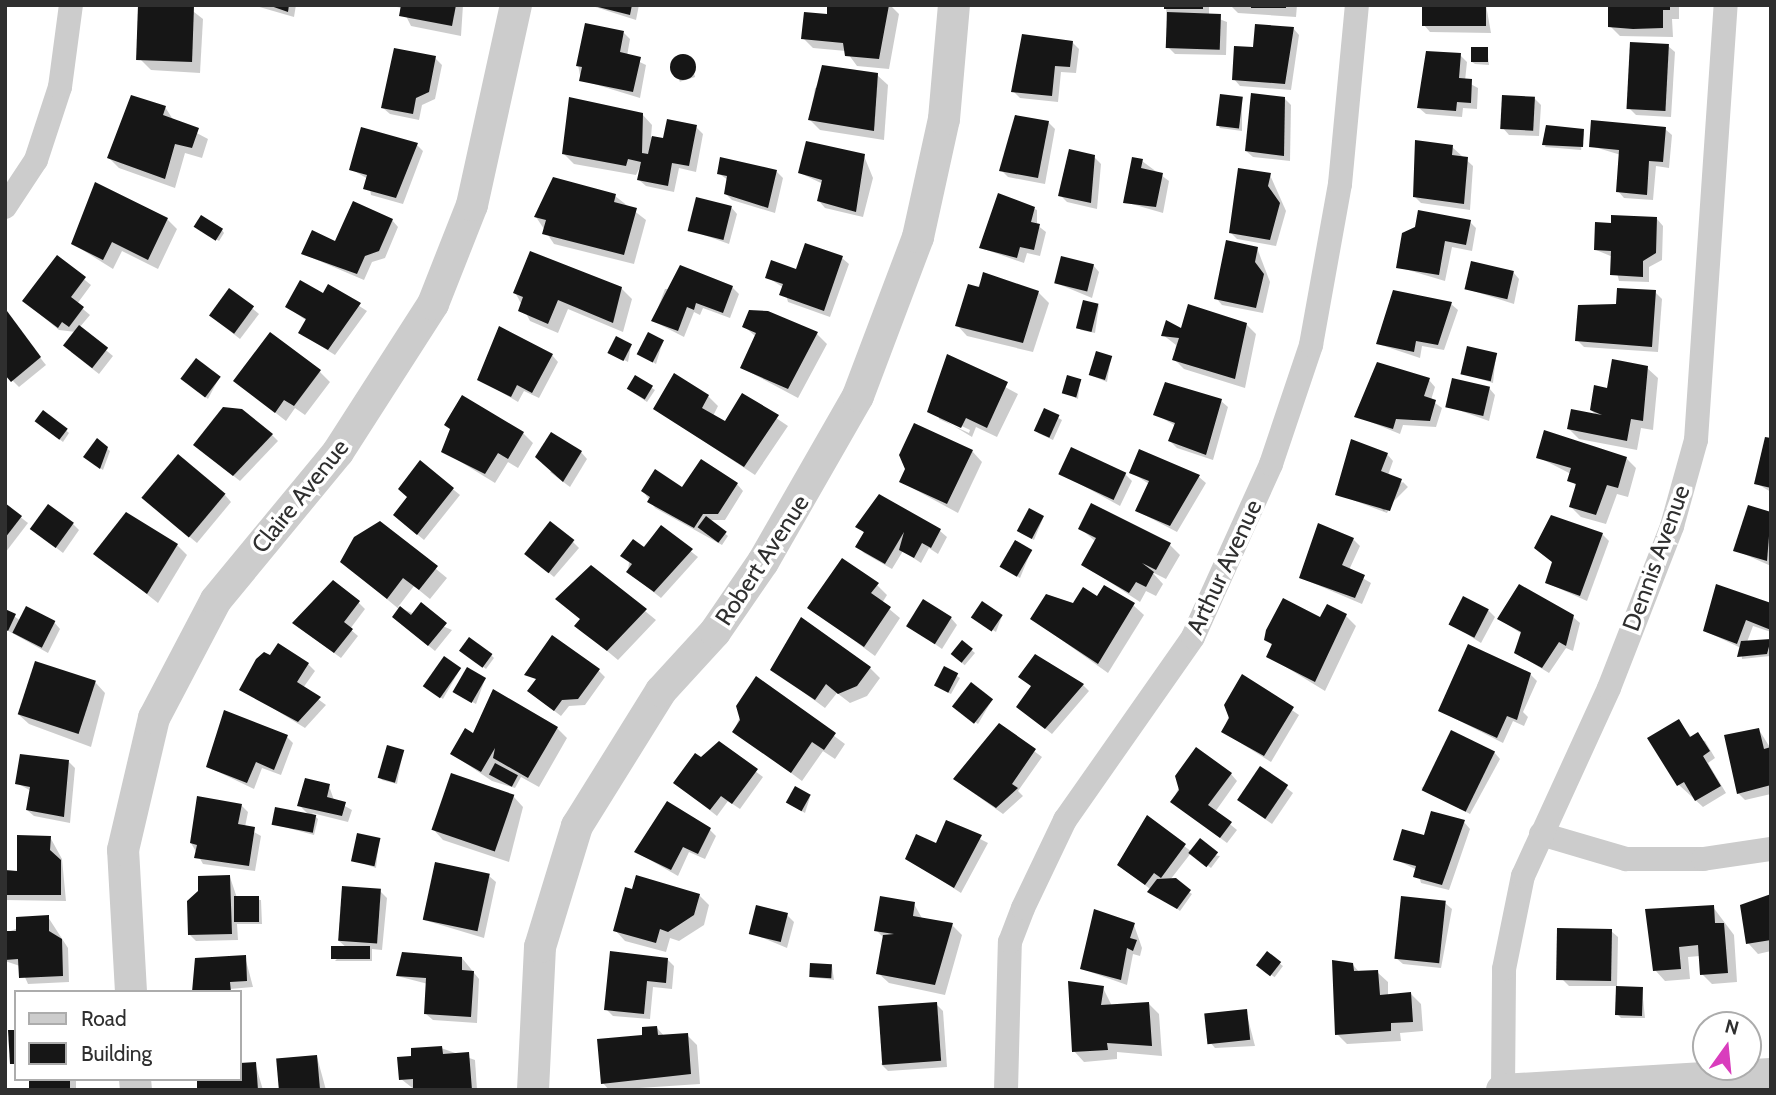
<!DOCTYPE html>
<style>
body{margin:0}
#map{position:relative;width:1776px;height:1095px;overflow:hidden;background:#fff;font-family:Cabin,sans-serif}
div>[style]{position:absolute}
[style*='--x']{left:calc(var(--x)*1px);top:calc(var(--y)*1px);width:calc(var(--w)*1px);rotate:calc(var(--a)*1deg)}
.shadow>*{inset:0;background:#0003;transform-origin:0 0}
.building>*{inset:0;background:#161616;transform-origin:0 0}
.round{border-radius:50%}
.minor>*{height:24px;margin:-12px;padding:0 12px;transform-origin:12px;border-radius:12px;background:#ccc}
.tertiary>*{height:32px;margin:-16px;padding:0 16px;transform-origin:16px;border-radius:16px;background:#ccc}
span{translate:-50% -50%;white-space:nowrap;text-align:center;line-height:1.15;-webkit-text-stroke:7px #fff;paint-order:stroke}
.street-label{font-size:24px;color:#2f2f2f}
.frame{position:absolute;inset:0;border:7px solid #2f2f2f;pointer-events:none}
.legend{position:absolute;left:14px;top:990px;width:228px;height:91px;box-sizing:border-box;background:#fff;border:2px solid #acacac;margin:0;padding:9px 12px;list-style:none;font-size:21px;color:#2f2f2f}
.legend li{display:flex;align-items:center;gap:14px;height:35px}
.legend b{width:35px;border:2px solid #acacac}
.north{position:absolute;left:1692px;top:1011px;width:70px;height:70px;box-sizing:border-box;background:#fff;border:2px solid #acacac;border-radius:50%;rotate:15deg;font-size:19px;font-weight:700;line-height:28px;text-align:center;color:#2f2f2f}
.north::after{content:'';display:block;margin:auto;width:24px;height:32px;background:#d93dbd;clip-path:polygon(50% 0,100% 100%,50% 72%,0 100%)}
</style>
<div id="map">
<div class="shadow">
<i style="clip-path:polygon(141px 5px,185px 5px,203px 19px,200px 73px,151px 70px,141px 60px)"></i>
<i style="clip-path:polygon(255px 5px,296px 5px,294px 17px,256px 6px)"></i>
<i style="clip-path:polygon(387px 5px,463px 5px,461px 36px,411px 26px,402px 8px)"></i>
<i style="clip-path:polygon(589px 5px,639px 5px,636px 20px)"></i>
<i style="clip-path:polygon(829px 5px,890px 5px,899px 14px,889px 69px,857px 66px,846px 51px,813px 48px,803px 38px,828px 16px)"></i>
<i style="clip-path:polygon(1166px 5px,1209px 5px,1209px 15px,1227px 22px,1226px 55px,1175px 54px,1168px 47px)"></i>
<i style="clip-path:polygon(1230px 5px,1297px 5px,1296px 17px,1238px 13px)"></i>
<i style="clip-path:polygon(1486px 5px,1491px 33px,1430px 32px,1424px 25px)"></i>
<i style="clip-path:polygon(1609px 5px,1679px 5px,1679px 19px,1672px 19px,1673px 37px,1620px 36px,1610px 26px)"></i>
<i style="clip-path:polygon(1293px 28px,1299px 35px,1291px 90px,1240px 86px,1234px 79px,1255px 49px)"></i>
<i style="clip-path:polygon(624px 33px,630px 39px,627px 56px,646px 65px,640px 98px,581px 80px,578px 65px)"></i>
<i style="clip-path:polygon(1072px 42px,1079px 49px,1076px 73px,1061px 72px,1058px 102px,1020px 98px,1013px 91px)"></i>
<i style="clip-path:polygon(1668px 46px,1675px 52px,1671px 117px,1636px 115px,1629px 108px)"></i>
<i style="clip-path:polygon(1487px 49px,1489px 65px,1475px 64px,1472px 62px)"></i>
<i style="clip-path:polygon(1460px 55px,1467px 62px,1465px 81px,1478px 88px,1477px 109px,1463px 108px,1462px 117px,1426px 114px,1419px 108px)"></i>
<i style="left:689px;top:57px;width:21px;height:16px;rotate:73deg"></i>
<i style="clip-path:polygon(435px 58px,442px 65px,435px 99px,422px 105px,419px 120px,390px 114px,383px 108px)"></i>
<i style="clip-path:polygon(877px 75px,888px 85px,884px 140px,820px 130px,810px 120px,815px 88px)"></i>
<i style="clip-path:polygon(1284px 98px,1291px 105px,1290px 161px,1253px 157px,1246px 151px)"></i>
<i style="clip-path:polygon(1534px 98px,1541px 105px,1539px 136px,1509px 135px,1503px 128px)"></i>
<i style="clip-path:polygon(1242px 99px,1242px 131px,1220px 128px,1218px 125px)"></i>
<i style="clip-path:polygon(165px 107px,174px 121px,208px 139px,202px 158px,185px 153px,175px 188px,119px 168px,109px 158px)"></i>
<i style="clip-path:polygon(642px 114px,652px 125px,651px 137px,665px 140px,696px 127px,703px 134px,696px 172px,679px 168px,674px 192px,646px 186px,639px 180px,642px 163px,636px 175px,574px 164px,564px 154px)"></i>
<i style="clip-path:polygon(1048px 122px,1055px 129px,1045px 184px,1008px 177px,1001px 170px)"></i>
<i style="left:1547px;top:127px;width:36px;height:20px;rotate:5deg"></i>
<i style="clip-path:polygon(1665px 129px,1672px 135px,1669px 168px,1656px 166px,1653px 200px,1624px 198px,1618px 191px,1621px 155px,1591px 146px)"></i>
<i style="clip-path:polygon(417px 145px,423px 151px,403px 204px,371px 195px,368px 179px,351px 169px)"></i>
<i style="clip-path:polygon(1452px 147px,1473px 166px,1470px 210px,1421px 203px,1415px 197px)"></i>
<i style="clip-path:polygon(864px 156px,873px 178px,863px 217px,825px 208px,819px 201px,823px 184px,800px 173px)"></i>
<i style="clip-path:polygon(1094px 157px,1101px 164px,1097px 209px,1067px 202px,1060px 195px)"></i>
<i style="clip-path:polygon(1142px 161px,1169px 181px,1163px 213px,1125px 202px)"></i>
<i style="clip-path:polygon(776px 171px,783px 178px,775px 213px,732px 200px,725px 193px,728px 180px,718px 173px)"></i>
<i style="clip-path:polygon(1270px 175px,1286px 211px,1276px 246px,1237px 239px,1231px 233px)"></i>
<i style="clip-path:polygon(999px 195px,1037px 210px,1037px 225px,1046px 232px,1040px 256px,1027px 253px,1024px 263px,981px 248px)"></i>
<i style="clip-path:polygon(615px 196px,646px 220px,634px 264px,554px 244px,536px 217px)"></i>
<i style="clip-path:polygon(731px 207px,737px 214px,729px 244px,690px 230px)"></i>
<i style="clip-path:polygon(167px 219px,177px 229px,158px 269px,122px 251px,113px 269px,73px 244px)"></i>
<i style="clip-path:polygon(1657px 219px,1663px 226px,1662px 260px,1649px 267px,1649px 282px,1619px 281px,1613px 257px,1596px 250px,1613px 224px)"></i>
<i style="clip-path:polygon(392px 220px,398px 227px,385px 258px,372px 262px,364px 280px,303px 254px)"></i>
<i style="clip-path:polygon(1470px 222px,1476px 228px,1472px 251px,1452px 247px,1445px 281px,1398px 267px)"></i>
<i style="clip-path:polygon(199px 229px,222px 230px,224px 233px,219px 241px)"></i>
<i style="clip-path:polygon(1257px 248px,1270px 282px,1263px 313px,1222px 305px,1216px 298px)"></i>
<i style="clip-path:polygon(58px 258px,91px 285px,77px 304px,90px 315px,79px 328px,113px 356px,99px 374px,71px 352px,76px 332px,59px 330px,24px 301px)"></i>
<i style="clip-path:polygon(842px 258px,849px 264px,830px 317px,788px 302px,784px 288px,767px 277px)"></i>
<i style="clip-path:polygon(1093px 265px,1099px 272px,1092px 298px,1056px 283px)"></i>
<i style="clip-path:polygon(1513px 272px,1519px 279px,1514px 304px,1467px 289px)"></i>
<i style="clip-path:polygon(985px 274px,1039px 293px,1049px 303px,1033px 352px,967px 336px,957px 325px)"></i>
<i style="clip-path:polygon(328px 286px,367px 311px,335px 355px,300px 333px,307px 321px,287px 307px,323px 295px)"></i>
<i style="clip-path:polygon(732px 287px,739px 294px,730px 318px,703px 308px,700px 315px,694px 312px,684px 337px,653px 321px,665px 289px)"></i>
<i style="clip-path:polygon(621px 288px,632px 299px,623px 332px,568px 309px,558px 333px,530px 321px,515px 292px)"></i>
<i style="clip-path:polygon(230px 290px,259px 314px,240px 339px,217px 321px)"></i>
<i style="clip-path:polygon(1655px 292px,1662px 299px,1658px 352px,1584px 347px,1577px 340px,1618px 306px)"></i>
<i style="clip-path:polygon(1451px 304px,1458px 310px,1444px 350px,1422px 346px,1420px 358px,1378px 344px)"></i>
<i style="clip-path:polygon(1099px 305px,1095px 333px,1081px 330px,1078px 327px)"></i>
<i style="clip-path:polygon(5px 314px,46px 365px,19px 387px,5px 373px)"></i>
<i style="clip-path:polygon(1246px 324px,1256px 334px,1245px 388px,1184px 369px,1174px 359px,1176px 345px,1163px 335px)"></i>
<i style="clip-path:polygon(744px 326px,817px 334px,827px 344px,798px 398px,742px 368px,756px 337px)"></i>
<i style="clip-path:polygon(663px 341px,656px 364px,640px 354px)"></i>
<i style="clip-path:polygon(631px 345px,628px 362px,611px 353px)"></i>
<i style="clip-path:polygon(552px 355px,558px 362px,539px 398px,524px 391px,518px 402px,479px 379px)"></i>
<i style="clip-path:polygon(1496px 355px,1493px 383px,1462px 373px)"></i>
<i style="clip-path:polygon(evenodd,948px 356px,1018px 394px,997px 437px,976px 427px,972px 437px,929px 411px,948px 356px,939px 415px,970px 430px,969px 433px,939px 419px,939px 415px)"></i>
<i style="clip-path:polygon(1111px 357px,1107px 382px,1090px 375px)"></i>
<i style="clip-path:polygon(1647px 368px,1658px 378px,1653px 430px,1641px 428px,1637px 450px,1579px 439px,1569px 429px,1597px 416px,1591px 410px,1608px 390px)"></i>
<i style="clip-path:polygon(320px 372px,330px 382px,305px 415px,295px 408px,286px 421px,235px 381px)"></i>
<i style="clip-path:polygon(635px 377px,655px 390px,647px 402px,631px 391px)"></i>
<i style="clip-path:polygon(219px 378px,208px 399px,185px 381px)"></i>
<i style="clip-path:polygon(1429px 380px,1435px 387px,1431px 400px,1442px 408px,1436px 427px,1403px 425px,1400px 434px,1356px 416px)"></i>
<i style="clip-path:polygon(1080px 381px,1078px 399px,1064px 392px)"></i>
<i style="clip-path:polygon(1489px 388px,1495px 395px,1489px 421px,1447px 406px)"></i>
<i style="clip-path:polygon(742px 395px,788px 426px,755px 475px,655px 409px,708px 396px,718px 406px,713px 416px,726px 424px)"></i>
<i style="clip-path:polygon(1221px 401px,1228px 407px,1213px 460px,1177px 448px,1170px 441px,1176px 426px,1155px 414px)"></i>
<i style="clip-path:polygon(1045px 410px,1062px 420px,1053px 440px,1038px 433px)"></i>
<i style="clip-path:polygon(44px 412px,69px 433px,63px 442px,39px 423px)"></i>
<i style="clip-path:polygon(523px 433px,533px 443px,518px 468px,508px 462px,495px 483px,443px 451px)"></i>
<i style="clip-path:polygon(272px 435px,278px 441px,240px 481px,202px 451px)"></i>
<i style="clip-path:polygon(1771px 440px,1771px 492px,1756px 483px)"></i>
<i style="clip-path:polygon(98px 441px,110px 451px,103px 470px,88px 460px)"></i>
<i style="clip-path:polygon(972px 451px,982px 462px,958px 513px,901px 482px)"></i>
<i style="clip-path:polygon(581px 452px,587px 459px,570px 487px,550px 472px)"></i>
<i style="clip-path:polygon(1387px 454px,1393px 461px,1388px 475px,1402px 482px,1387px 513px,1337px 494px)"></i>
<i style="clip-path:polygon(1538px 457px,1626px 458px,1636px 468px,1628px 497px,1617px 494px,1606px 524px,1581px 517px,1571px 507px,1576px 488px,1571px 474px)"></i>
<i style="clip-path:polygon(421px 463px,460px 495px,424px 540px,401px 521px)"></i>
<i style="clip-path:polygon(1131px 472px,1199px 477px,1206px 483px,1177px 532px,1137px 511px,1149px 484px)"></i>
<i style="clip-path:polygon(1060px 473px,1125px 474px,1132px 481px,1120px 506px)"></i>
<i style="left:1403px;top:482px;width:7px;height:34px;rotate:45deg"></i>
<i style="clip-path:polygon(737px 484px,743px 491px,725px 520px,708px 520px,728px 536px,722px 545px,655px 508px,643px 491px)"></i>
<i style="clip-path:polygon(225px 495px,231px 502px,197px 543px,150px 504px)"></i>
<i style="clip-path:polygon(879px 496px,940px 531px,947px 537px,938px 554px,929px 548px,921px 563px,903px 551px,892px 569px,864px 553px,857px 546px,865px 534px,858px 526px)"></i>
<i style="clip-path:polygon(5px 505px,28px 523px,5px 553px)"></i>
<i style="clip-path:polygon(1771px 514px,1771px 566px,1735px 550px)"></i>
<i style="clip-path:polygon(1043px 518px,1034px 540px,1021px 533px)"></i>
<i style="clip-path:polygon(380px 523px,447px 578px,430px 599px,414px 586px,398px 607px,452px 630px,435px 651px,401px 623px,400px 610px,342px 562px)"></i>
<i style="clip-path:polygon(73px 524px,79px 530px,63px 553px,32px 529px)"></i>
<i style="clip-path:polygon(661px 528px,698px 557px,661px 598px,628px 572px,629px 562px)"></i>
<i style="clip-path:polygon(1080px 528px,1170px 545px,1180px 555px,1166px 579px,1152px 572px,1163px 584px,1156px 596px,1146px 591px,1140px 602px,1084px 565px,1096px 542px)"></i>
<i style="clip-path:polygon(1602px 534px,1609px 541px,1587px 601px,1547px 583px)"></i>
<i style="clip-path:polygon(1353px 539px,1360px 546px,1349px 570px,1371px 583px,1362px 604px,1301px 578px)"></i>
<i style="clip-path:polygon(572px 541px,579px 548px,554px 577px,532px 559px)"></i>
<i style="clip-path:polygon(177px 545px,187px 555px,158px 603px,95px 553px)"></i>
<i style="clip-path:polygon(1031px 551px,1020px 578px,1005px 569px)"></i>
<i style="clip-path:polygon(591px 567px,656px 620px,618px 660px,577px 626px,581px 620px,557px 599px)"></i>
<i style="clip-path:polygon(877px 585px,887px 595px,882px 603px,900px 618px,875px 656px,810px 608px)"></i>
<i style="clip-path:polygon(358px 602px,365px 609px,350px 629px,358px 636px,341px 658px,301px 629px)"></i>
<i style="clip-path:polygon(1074px 605px,1133px 605px,1144px 615px,1108px 673px,1032px 619px)"></i>
<i style="clip-path:polygon(1771px 605px,1771px 632px,1753px 626px,1747px 642px,1771px 641px,1770px 656px,1742px 659px,1741px 648px,1705px 631px)"></i>
<i style="clip-path:polygon(5px 610px,21px 621px,54px 622px,60px 629px,48px 653px,5px 629px)"></i>
<i style="clip-path:polygon(1488px 610px,1495px 617px,1481px 643px,1451px 624px)"></i>
<i style="clip-path:polygon(1002px 616px,996px 632px,977px 620px)"></i>
<i style="clip-path:polygon(1346px 616px,1356px 626px,1325px 691px,1268px 656px,1273px 646px,1266px 639px)"></i>
<i style="clip-path:polygon(1573px 617px,1580px 623px,1573px 651px,1566px 648px,1549px 673px,1516px 653px,1522px 634px,1499px 619px)"></i>
<i style="clip-path:polygon(951px 618px,957px 625px,942px 649px,909px 626px)"></i>
<i style="left:962px;top:642px;width:17px;height:16px;rotate:40deg"></i>
<i style="clip-path:polygon(465px 653px,491px 655px,494px 658px,486px 669px)"></i>
<i style="clip-path:polygon(308px 664px,315px 671px,303px 688px,326px 705px,305px 728px,242px 689px)"></i>
<i style="clip-path:polygon(870px 668px,880px 678px,867px 696px,850px 703px,837px 693px,825px 708px,773px 670px)"></i>
<i style="clip-path:polygon(460px 669px,443px 699px,427px 688px)"></i>
<i style="clip-path:polygon(945px 669px,960px 678px,951px 694px,939px 688px)"></i>
<i style="clip-path:polygon(599px 671px,605px 677px,585px 705px,569px 706px,561px 716px,536px 697px,538px 680px)"></i>
<i style="clip-path:polygon(1530px 674px,1537px 681px,1523px 712px,1528px 717px,1524px 726px,1513px 721px,1503px 743px,1440px 711px)"></i>
<i style="clip-path:polygon(1243px 676px,1299px 715px,1271px 762px,1223px 732px)"></i>
<i style="clip-path:polygon(1020px 677px,1083px 685px,1089px 691px,1052px 734px,1018px 707px,1033px 687px)"></i>
<i style="clip-path:polygon(756px 678px,845px 744px,835px 759px,823px 751px,802px 781px,734px 731px)"></i>
<i style="clip-path:polygon(485px 679px,476px 704px,458px 694px)"></i>
<i style="clip-path:polygon(95px 682px,105px 693px,91px 747px,29px 724px,18px 714px)"></i>
<i style="clip-path:polygon(992px 700px,978px 724px,957px 709px)"></i>
<i style="clip-path:polygon(1679px 721px,1692px 738px,1705px 741px,1715px 758px,1708px 763px,1726px 793px,1703px 807px,1679px 785px)"></i>
<i style="clip-path:polygon(1000px 726px,1042px 757px,1018px 791px,1023px 796px,1003px 814px,962px 785px)"></i>
<i style="clip-path:polygon(557px 728px,567px 738px,539px 787px,521px 777px,515px 788px,492px 781px,452px 754px,474px 736px)"></i>
<i style="clip-path:polygon(1759px 730px,1771px 749px,1771px 794px,1745px 800px,1738px 793px)"></i>
<i style="clip-path:polygon(287px 737px,293px 743px,281px 775px,262px 768px,254px 789px,208px 767px)"></i>
<i style="clip-path:polygon(719px 744px,763px 777px,740px 809px,728px 801px,717px 816px,675px 783px)"></i>
<i style="clip-path:polygon(403px 751px,397px 784px,382px 780px,380px 777px)"></i>
<i style="clip-path:polygon(1494px 752px,1500px 759px,1470px 814px,1421px 788px)"></i>
<i style="clip-path:polygon(68px 761px,75px 768px,70px 823px,34px 816px,27px 810px,31px 791px,17px 783px)"></i>
<i style="clip-path:polygon(1261px 768px,1293px 793px,1272px 824px,1245px 805px)"></i>
<i style="clip-path:polygon(1231px 774px,1237px 781px,1215px 812px,1237px 830px,1227px 843px,1172px 802px,1182px 781px)"></i>
<i style="clip-path:polygon(329px 786px,334px 800px,352px 810px,348px 822px,312px 813px,318px 819px,314px 835px,273px 824px,309px 815px,299px 805px)"></i>
<i style="clip-path:polygon(513px 796px,523px 807px,509px 862px,443px 840px,433px 829px)"></i>
<i style="clip-path:polygon(810px 797px,805px 813px,791px 805px)"></i>
<i style="clip-path:polygon(241px 805px,248px 812px,245px 827px,261px 836px,255px 871px,203px 864px,191px 843px)"></i>
<i style="clip-path:polygon(1147px 818px,1192px 852px,1220px 856px,1211px 868px,1191px 853px,1170px 880px,1192px 894px,1180px 911px,1126px 871px)"></i>
<i style="clip-path:polygon(947px 822px,988px 843px,961px 893px,907px 858px,937px 845px)"></i>
<i style="clip-path:polygon(1464px 822px,1470px 829px,1449px 890px,1421px 883px,1417px 870px,1395px 859px,1425px 837px)"></i>
<i style="clip-path:polygon(710px 830px,716px 836px,705px 859px,689px 852px,678px 876px,636px 852px)"></i>
<i style="clip-path:polygon(50px 837px,62px 859px,66px 901px,5px 900px,5px 872px,19px 872px)"></i>
<i style="clip-path:polygon(379px 840px,376px 868px,353px 860px)"></i>
<i style="clip-path:polygon(489px 876px,496px 882px,484px 938px,424px 920px)"></i>
<i style="clip-path:polygon(230px 877px,237px 898px,261px 900px,262px 924px,237px 924px,238px 940px,196px 941px,190px 935px)"></i>
<i style="clip-path:polygon(380px 891px,387px 898px,382px 950px,372px 949px,372px 961px,335px 961px,347px 948px,339px 941px)"></i>
<i style="clip-path:polygon(699px 895px,709px 905px,704px 925px,679px 941px,670px 938px,666px 952px,625px 941px,615px 930px)"></i>
<i style="clip-path:polygon(1771px 899px,1771px 951px,1758px 954px,1748px 943px)"></i>
<i style="clip-path:polygon(1445px 903px,1452px 909px,1441px 968px,1403px 964px,1396px 958px)"></i>
<i style="clip-path:polygon(914px 904px,923px 920px,952px 925px,962px 935px,945px 995px,889px 983px,878px 973px,884px 938px,876px 930px)"></i>
<i style="clip-path:polygon(1713px 907px,1734px 935px,1737px 982px,1712px 984px,1702px 974px,1700px 956px,1688px 957px,1690px 979px,1665px 981px,1655px 970px)"></i>
<i style="clip-path:polygon(787px 915px,794px 922px,787px 948px,751px 933px)"></i>
<i style="clip-path:polygon(48px 917px,68px 948px,69px 982px,28px 984px,20px 966px,5px 961px,5px 933px)"></i>
<i style="clip-path:polygon(1134px 925px,1142px 948px,1140px 956px,1133px 954px,1127px 985px,1082px 969px)"></i>
<i style="clip-path:polygon(1611px 931px,1618px 937px,1617px 986px,1569px 986px,1562px 979px)"></i>
<i style="left:1267px;top:954px;width:20px;height:14px;rotate:37deg"></i>
<i style="clip-path:polygon(245px 957px,253px 987px,195px 992px)"></i>
<i style="clip-path:polygon(462px 958px,479px 979px,477px 1023px,433px 1020px,426px 1014px,428px 984px,397px 976px)"></i>
<i style="clip-path:polygon(668px 960px,674px 966px,672px 989px,653px 987px,650px 1019px,613px 1016px,606px 1009px)"></i>
<i style="clip-path:polygon(1353px 965px,1360px 973px,1377px 972px,1388px 982px,1388px 996px,1411px 994px,1421px 1004px,1423px 1031px,1400px 1033px,1401px 1041px,1347px 1044px,1337px 1034px)"></i>
<i style="clip-path:polygon(832px 966px,834px 980px,811px 977px)"></i>
<i style="clip-path:polygon(1103px 988px,1112px 1006px,1149px 1004px,1159px 1014px,1162px 1056px,1117px 1052px,1117px 1059px,1084px 1062px,1074px 1051px)"></i>
<i style="clip-path:polygon(1642px 989px,1645px 1018px,1621px 1018px,1618px 1015px)"></i>
<i style="clip-path:polygon(936px 1004px,943px 1011px,947px 1067px,888px 1071px,881px 1064px)"></i>
<i style="clip-path:polygon(1246px 1011px,1255px 1046px,1215px 1048px,1209px 1041px)"></i>
<i style="clip-path:polygon(657px 1028px,665px 1037px,687px 1035px,697px 1045px,700px 1084px,609px 1090px,603px 1083px)"></i>
<i style="clip-path:polygon(441px 1048px,475px 1060px,477px 1090px,415px 1090px,401px 1079px,413px 1057px)"></i>
<i style="clip-path:polygon(317px 1057px,326px 1090px,281px 1090px)"></i>
<i style="clip-path:polygon(255px 1063px,263px 1090px,199px 1090px,240px 1079px,240px 1064px)"></i>
<i style="left:30px;top:1079px;width:46px;height:11px"></i>
</div>
<div class="building">
<i style="left:138px;top:5px;width:56px;height:55px;rotate:2deg"></i>
<i style="clip-path:polygon(268px 5px,289px 5px,288px 12px)"></i>
<i style="clip-path:polygon(401px 5px,456px 5px,452px 26px,399px 16px)"></i>
<i style="clip-path:polygon(590px 5px,632px 5px,630px 15px)"></i>
<i style="clip-path:polygon(827px 5px,889px 5px,879px 59px,845px 56px,843px 43px,801px 39px,804px 12px,827px 14px)"></i>
<i style="left:1164px;top:5px;width:39px;height:4px"></i>
<i style="left:1251px;top:5px;width:35px;height:3px"></i>
<i style="left:1422px;top:5px;width:64px;height:21px"></i>
<i style="clip-path:polygon(1608px 5px,1670px 5px,1670px 10px,1663px 10px,1663px 28px,1633px 29px,1608px 27px)"></i>
<i style="left:1167px;top:12px;width:54px;height:36px;rotate:2deg"></i>
<i style="clip-path:polygon(585px 23px,624px 31px,620px 52px,641px 57px,633px 92px,579px 81px,582px 67px,576px 66px)"></i>
<i style="clip-path:polygon(1255px 24px,1294px 27px,1285px 84px,1232px 80px,1234px 46px,1253px 47px)"></i>
<i style="clip-path:polygon(1022px 34px,1073px 41px,1070px 67px,1055px 66px,1052px 96px,1011px 92px)"></i>
<i style="left:1630px;top:42px;width:39px;height:67px;rotate:3deg"></i>
<i style="left:1471px;top:47px;width:17px;height:15px"></i>
<i style="clip-path:polygon(394px 48px,436px 56px,429px 92px,416px 98px,413px 114px,381px 108px)"></i>
<i style="clip-path:polygon(1426px 51px,1461px 53px,1459px 78px,1472px 79px,1471px 103px,1457px 102px,1456px 111px,1417px 108px)"></i>
<i class="round" style="left:670px;top:54px;width:26px;height:26px"></i>
<i style="clip-path:polygon(822px 65px,878px 73px,874px 131px,808px 120px)"></i>
<i style="clip-path:polygon(1251px 93px,1285px 97px,1284px 156px,1245px 151px)"></i>
<i style="left:1220px;top:94px;width:23px;height:32px;rotate:7deg"></i>
<i style="clip-path:polygon(131px 95px,166px 106px,163px 115px,199px 128px,192px 148px,175px 144px,165px 179px,107px 158px)"></i>
<i style="left:1502px;top:95px;width:33px;height:34px;rotate:3deg"></i>
<i style="clip-path:polygon(569px 97px,643px 113px,642px 153px,648px 154px,652px 136px,663px 138px,667px 119px,697px 125px,689px 166px,672px 163px,668px 186px,637px 180px,641px 162px,628px 159px,626px 166px,562px 154px)"></i>
<i style="clip-path:polygon(1015px 115px,1049px 121px,1038px 178px,999px 171px)"></i>
<i style="clip-path:polygon(1591px 120px,1666px 127px,1663px 162px,1649px 161px,1647px 195px,1616px 192px,1619px 150px,1589px 147px)"></i>
<i style="clip-path:polygon(1546px 125px,1584px 129px,1583px 147px,1542px 145px)"></i>
<i style="clip-path:polygon(361px 127px,418px 143px,396px 198px,363px 189px,367px 175px,349px 170px)"></i>
<i style="clip-path:polygon(1415px 140px,1453px 145px,1452px 155px,1468px 157px,1464px 204px,1413px 197px)"></i>
<i style="clip-path:polygon(806px 141px,865px 154px,856px 212px,817px 201px,822px 180px,798px 173px)"></i>
<i style="clip-path:polygon(1069px 149px,1095px 155px,1091px 203px,1058px 196px)"></i>
<i style="clip-path:polygon(720px 157px,777px 170px,768px 208px,724px 194px,727px 176px,717px 174px)"></i>
<i style="clip-path:polygon(1132px 157px,1143px 159px,1141px 168px,1163px 173px,1156px 207px,1123px 203px)"></i>
<i style="clip-path:polygon(1238px 168px,1271px 173px,1268px 186px,1280px 203px,1270px 240px,1229px 233px)"></i>
<i style="clip-path:polygon(553px 177px,616px 194px,614px 202px,637px 208px,624px 255px,542px 234px,546px 220px,534px 217px)"></i>
<i style="clip-path:polygon(95px 182px,168px 218px,148px 260px,112px 242px,103px 260px,71px 244px)"></i>
<i style="clip-path:polygon(998px 193px,1035px 207px,1031px 222px,1040px 224px,1034px 250px,1020px 247px,1017px 258px,979px 248px)"></i>
<i style="left:696px;top:197px;width:37px;height:35px;rotate:14deg"></i>
<i style="clip-path:polygon(353px 201px,393px 219px,379px 251px,365px 256px,357px 274px,301px 254px,312px 230px,335px 241px)"></i>
<i style="clip-path:polygon(1418px 210px,1471px 220px,1466px 245px,1445px 241px,1439px 275px,1396px 268px,1402px 233px,1415px 227px)"></i>
<i style="left:201px;top:215px;width:26px;height:14px;rotate:32deg"></i>
<i style="clip-path:polygon(1611px 215px,1657px 217px,1656px 253px,1643px 261px,1643px 277px,1610px 275px,1611px 251px,1594px 250px,1595px 222px,1611px 223px)"></i>
<i style="clip-path:polygon(1226px 240px,1258px 247px,1255px 262px,1264px 274px,1256px 308px,1214px 299px)"></i>
<i style="clip-path:polygon(805px 243px,843px 256px,824px 311px,779px 295px,783px 284px,765px 278px,771px 260px,796px 269px)"></i>
<i style="clip-path:polygon(530px 251px,622px 287px,613px 323px,558px 300px,548px 324px,518px 311px,523px 297px,513px 293px)"></i>
<i style="clip-path:polygon(57px 255px,86px 277px,71px 297px,84px 307px,69px 327px,62px 322px,58px 328px,22px 301px)"></i>
<i style="left:1061px;top:256px;width:34px;height:28px;rotate:14deg"></i>
<i style="left:1471px;top:261px;width:44px;height:29px;rotate:13deg"></i>
<i style="clip-path:polygon(680px 265px,733px 286px,723px 313px,696px 303px,694px 310px,687px 307px,678px 331px,651px 321px)"></i>
<i style="clip-path:polygon(983px 272px,1039px 291px,1023px 343px,955px 326px,968px 284px,979px 287px)"></i>
<i style="clip-path:polygon(300px 280px,323px 293px,328px 284px,361px 303px,328px 350px,298px 333px,306px 319px,285px 307px)"></i>
<i style="left:229px;top:288px;width:31px;height:34px;rotate:36deg"></i>
<i style="clip-path:polygon(1617px 288px,1656px 290px,1652px 347px,1575px 341px,1578px 305px,1616px 304px)"></i>
<i style="clip-path:polygon(1393px 290px,1452px 302px,1438px 345px,1416px 341px,1414px 352px,1376px 344px)"></i>
<i style="left:1083px;top:300px;width:16px;height:29px;rotate:14deg"></i>
<i style="clip-path:polygon(1188px 304px,1247px 323px,1235px 379px,1172px 360px,1179px 338px,1161px 336px,1166px 320px,1181px 328px)"></i>
<i style="clip-path:polygon(749px 310px,768px 311px,818px 332px,788px 389px,740px 368px,756px 333px,742px 327px)"></i>
<i style="clip-path:polygon(7px 311px,41px 357px,11px 382px,5px 375px)"></i>
<i style="left:79px;top:325px;width:37px;height:26px;rotate:38deg"></i>
<i style="clip-path:polygon(499px 326px,553px 354px,532px 393px,517px 385px,511px 397px,477px 380px)"></i>
<i style="clip-path:polygon(270px 332px,321px 370px,294px 406px,284px 400px,275px 413px,233px 381px)"></i>
<i style="left:648px;top:332px;width:18px;height:25px;rotate:27deg"></i>
<i style="left:616px;top:336px;width:18px;height:19px;rotate:27deg"></i>
<i style="left:1467px;top:346px;width:31px;height:29px;rotate:13deg"></i>
<i style="left:1096px;top:351px;width:17px;height:25px;rotate:17deg"></i>
<i style="clip-path:polygon(947px 354px,1008px 382px,987px 428px,966px 418px,961px 428px,927px 412px)"></i>
<i style="left:196px;top:358px;width:31px;height:26px;rotate:37deg"></i>
<i style="clip-path:polygon(1612px 359px,1648px 366px,1643px 421px,1631px 419px,1627px 441px,1567px 429px,1571px 409px,1602px 415px,1590px 410px,1594px 385px,1607px 388px)"></i>
<i style="clip-path:polygon(1377px 362px,1430px 378px,1424px 396px,1436px 400px,1430px 421px,1396px 419px,1393px 429px,1354px 417px)"></i>
<i style="clip-path:polygon(674px 373px,709px 395px,702px 408px,725px 421px,742px 393px,779px 415px,744px 467px,653px 409px)"></i>
<i style="left:635px;top:375px;width:21px;height:16px;rotate:31deg"></i>
<i style="left:1067px;top:375px;width:15px;height:19px;rotate:16deg"></i>
<i style="left:1452px;top:378px;width:39px;height:30px;rotate:13deg"></i>
<i style="clip-path:polygon(1165px 382px,1222px 399px,1206px 455px,1168px 441px,1175px 423px,1153px 415px)"></i>
<i style="clip-path:polygon(462px 395px,524px 432px,508px 459px,498px 453px,485px 474px,441px 452px,450px 429px,444px 425px)"></i>
<i style="clip-path:polygon(223px 407px,242px 409px,273px 434px,233px 476px,193px 445px)"></i>
<i style="left:1044px;top:408px;width:17px;height:25px;rotate:24deg"></i>
<i style="left:43px;top:410px;width:31px;height:14px;rotate:37deg"></i>
<i style="clip-path:polygon(914px 423px,973px 450px,947px 504px,899px 482px,905px 469px,899px 455px)"></i>
<i style="clip-path:polygon(1544px 430px,1627px 457px,1618px 488px,1607px 485px,1596px 515px,1569px 507px,1576px 484px,1567px 481px,1571px 468px,1536px 458px)"></i>
<i style="clip-path:polygon(551px 432px,582px 451px,563px 482px,535px 457px)"></i>
<i style="clip-path:polygon(1765px 437px,1771px 438px,1771px 488px,1754px 484px)"></i>
<i style="clip-path:polygon(97px 438px,108px 447px,100px 469px,83px 457px)"></i>
<i style="clip-path:polygon(1351px 439px,1388px 453px,1381px 471px,1402px 479px,1390px 511px,1335px 495px)"></i>
<i style="left:1071px;top:447px;width:61px;height:30px;rotate:25deg"></i>
<i style="clip-path:polygon(1139px 449px,1200px 475px,1170px 526px,1135px 511px,1149px 481px,1129px 473px)"></i>
<i style="left:178px;top:454px;width:62px;height:57px;rotate:40deg"></i>
<i style="clip-path:polygon(701px 459px,738px 483px,718px 514px,703px 514px,694px 528px,647px 502px,650px 497px,641px 491px,655px 469px,682px 487px)"></i>
<i style="clip-path:polygon(420px 460px,454px 488px,417px 535px,393px 515px,407px 497px,398px 489px)"></i>
<i style="clip-path:polygon(879px 494px,941px 529px,931px 548px,922px 543px,914px 558px,899px 550px,904px 532px,885px 564px,855px 547px,864px 532px,855px 527px)"></i>
<i style="clip-path:polygon(5px 503px,22px 516px,5px 538px)"></i>
<i style="clip-path:polygon(1091px 503px,1171px 543px,1156px 570px,1142px 563px,1154px 572px,1146px 587px,1136px 582px,1129px 593px,1081px 565px,1096px 538px,1078px 529px)"></i>
<i style="left:48px;top:504px;width:32px;height:31px;rotate:36deg"></i>
<i style="clip-path:polygon(1748px 505px,1771px 512px,1767px 561px,1733px 551px)"></i>
<i style="left:1029px;top:508px;width:17px;height:26px;rotate:28deg"></i>
<i style="clip-path:polygon(126px 512px,178px 544px,147px 594px,93px 554px)"></i>
<i style="clip-path:polygon(1551px 515px,1603px 533px,1580px 596px,1545px 583px,1552px 562px,1534px 548px)"></i>
<i style="left:706px;top:516px;width:26px;height:14px;rotate:37deg"></i>
<i style="clip-path:polygon(380px 521px,438px 566px,419px 590px,403px 578px,387px 599px,340px 562px,354px 537px)"></i>
<i style="left:550px;top:521px;width:31px;height:42px;rotate:38deg"></i>
<i style="clip-path:polygon(1318px 523px,1354px 538px,1342px 565px,1365px 575px,1355px 598px,1299px 578px)"></i>
<i style="clip-path:polygon(661px 525px,693px 549px,654px 592px,626px 572px,632px 564px,620px 556px,633px 539px,644px 547px)"></i>
<i style="left:1015px;top:540px;width:20px;height:31px;rotate:30deg"></i>
<i style="clip-path:polygon(842px 558px,879px 583px,871px 593px,891px 607px,864px 647px,807px 608px)"></i>
<i style="clip-path:polygon(591px 565px,647px 609px,607px 651px,574px 626px,580px 619px,555px 599px)"></i>
<i style="clip-path:polygon(333px 580px,360px 601px,344px 622px,353px 629px,334px 653px,292px 623px)"></i>
<i style="clip-path:polygon(1519px 584px,1574px 615px,1566px 646px,1559px 642px,1542px 668px,1514px 653px,1521px 632px,1497px 619px)"></i>
<i style="clip-path:polygon(1716px 584px,1771px 603px,1771px 630px,1746px 620px,1737px 644px,1703px 631px)"></i>
<i style="clip-path:polygon(1104px 585px,1135px 603px,1098px 664px,1030px 619px,1046px 594px,1073px 603px,1083px 587px,1097px 596px)"></i>
<i style="left:1463px;top:596px;width:29px;height:32px;rotate:27deg"></i>
<i style="clip-path:polygon(1283px 598px,1320px 617px,1327px 604px,1347px 614px,1315px 682px,1266px 657px,1272px 644px,1264px 640px,1266px 630px)"></i>
<i style="left:923px;top:599px;width:34px;height:32px;rotate:32deg"></i>
<i style="left:982px;top:601px;width:25px;height:20px;rotate:34deg"></i>
<i style="clip-path:polygon(421px 602px,447px 623px,428px 646px,392px 617px,400px 606px,411px 615px)"></i>
<i style="left:26px;top:606px;width:33px;height:30px;rotate:27deg"></i>
<i style="clip-path:polygon(5px 609px,16px 614px,8px 631px,5px 629px)"></i>
<i style="clip-path:polygon(801px 617px,871px 667px,857px 686px,838px 694px,826px 684px,815px 700px,770px 670px)"></i>
<i style="clip-path:polygon(552px 635px,600px 669px,578px 699px,562px 700px,554px 711px,527px 691px,536px 679px,524px 675px)"></i>
<i style="left:469px;top:637px;width:29px;height:17px;rotate:36deg"></i>
<i style="clip-path:polygon(1771px 639px,1767px 654px,1737px 657px,1741px 641px)"></i>
<i style="left:962px;top:640px;width:14px;height:18px;rotate:39deg"></i>
<i style="clip-path:polygon(278px 643px,309px 663px,297px 682px,321px 697px,298px 722px,239px 690px,256px 659px,264px 652px,270px 655px)"></i>
<i style="clip-path:polygon(1468px 644px,1531px 673px,1517px 720px,1507px 716px,1497px 738px,1438px 711px)"></i>
<i style="clip-path:polygon(1035px 654px,1084px 684px,1045px 729px,1016px 707px,1031px 686px,1018px 677px)"></i>
<i style="left:444px;top:656px;width:21px;height:37px;rotate:35deg"></i>
<i style="left:35px;top:661px;width:64px;height:56px;rotate:18deg"></i>
<i style="left:944px;top:666px;width:16px;height:22px;rotate:27deg"></i>
<i style="left:467px;top:667px;width:22px;height:29px;rotate:30deg"></i>
<i style="clip-path:polygon(1242px 674px,1294px 707px,1264px 756px,1221px 732px,1229px 718px,1224px 705px)"></i>
<i style="clip-path:polygon(756px 676px,836px 733px,824px 750px,812px 742px,791px 773px,732px 732px,740px 720px,736px 706px)"></i>
<i style="left:971px;top:682px;width:28px;height:31px;rotate:38deg"></i>
<i style="clip-path:polygon(493px 689px,558px 727px,528px 778px,493px 758px,495px 748px,481px 772px,450px 754px,465px 728px,473px 733px)"></i>
<i style="clip-path:polygon(224px 710px,288px 735px,274px 770px,256px 762px,247px 783px,206px 767px)"></i>
<i style="clip-path:polygon(1679px 719px,1690px 737px,1698px 732px,1710px 751px,1703px 756px,1721px 786px,1695px 801px,1684px 782px,1677px 786px,1647px 738px)"></i>
<i style="clip-path:polygon(999px 723px,1036px 749px,1012px 784px,1018px 788px,996px 808px,953px 779px)"></i>
<i style="clip-path:polygon(1759px 728px,1764px 749px,1771px 747px,1771px 785px,1737px 794px,1724px 735px)"></i>
<i style="left:1451px;top:730px;width:49px;height:67px;rotate:26deg"></i>
<i style="clip-path:polygon(719px 741px,758px 769px,732px 804px,721px 796px,710px 810px,673px 783px,695px 753px,701px 757px)"></i>
<i style="left:387px;top:745px;width:18px;height:34px;rotate:16deg"></i>
<i style="clip-path:polygon(1196px 747px,1232px 773px,1208px 805px,1232px 822px,1220px 838px,1170px 802px,1179px 790px,1175px 776px)"></i>
<i style="clip-path:polygon(20px 754px,69px 760px,64px 817px,26px 810px,30px 787px,15px 784px)"></i>
<i style="left:495px;top:763px;width:26px;height:13px;rotate:28deg"></i>
<i style="left:1260px;top:766px;width:34px;height:41px;rotate:34deg"></i>
<i style="left:451px;top:773px;width:67px;height:60px;rotate:19deg"></i>
<i style="clip-path:polygon(305px 778px,330px 784px,327px 797px,346px 802px,342px 816px,297px 806px)"></i>
<i style="left:795px;top:786px;width:18px;height:19px;rotate:29deg"></i>
<i style="clip-path:polygon(197px 796px,242px 804px,238px 824px,255px 827px,249px 866px,194px 858px,197px 845px,190px 843px)"></i>
<i style="clip-path:polygon(667px 801px,711px 828px,698px 854px,683px 847px,671px 870px,634px 852px)"></i>
<i style="left:275px;top:807px;width:42px;height:18px;rotate:11deg"></i>
<i style="clip-path:polygon(1431px 811px,1465px 820px,1442px 885px,1413px 877px,1416px 866px,1393px 860px,1402px 829px,1424px 835px)"></i>
<i style="clip-path:polygon(1147px 815px,1186px 844px,1161px 878px,1154px 873px,1145px 885px,1117px 865px)"></i>
<i style="clip-path:polygon(946px 820px,982px 835px,954px 888px,905px 859px,916px 834px,936px 843px)"></i>
<i style="left:357px;top:833px;width:24px;height:29px;rotate:12deg"></i>
<i style="clip-path:polygon(17px 835px,51px 836px,50px 850px,61px 860px,61px 895px,5px 895px,5px 870px,17px 871px)"></i>
<i style="left:1200px;top:838px;width:23px;height:19px;rotate:38deg"></i>
<i style="left:435px;top:862px;width:56px;height:59px;rotate:12deg"></i>
<i style="clip-path:polygon(230px 875px,232px 934px,188px 935px,187px 901px,198px 891px,198px 876px)"></i>
<i style="clip-path:polygon(636px 875px,700px 894px,694px 915px,668px 932px,660px 929px,656px 943px,613px 931px,625px 887px,632px 889px)"></i>
<i style="clip-path:polygon(1176px 878px,1191px 890px,1177px 909px,1147px 892px,1157px 879px)"></i>
<i style="left:342px;top:886px;width:39px;height:55px;rotate:4deg"></i>
<i style="clip-path:polygon(1771px 894px,1771px 940px,1746px 944px,1740px 905px)"></i>
<i style="left:234px;top:896px;width:25px;height:26px"></i>
<i style="clip-path:polygon(880px 896px,915px 902px,913px 916px,953px 923px,935px 985px,876px 974px,883px 935px,894px 934px,874px 931px)"></i>
<i style="left:1401px;top:896px;width:45px;height:63px;rotate:6deg"></i>
<i style="left:756px;top:905px;width:33px;height:30px;rotate:14deg"></i>
<i style="clip-path:polygon(1714px 905px,1715px 923px,1724px 923px,1728px 973px,1700px 975px,1698px 945px,1679px 947px,1681px 969px,1653px 971px,1645px 909px)"></i>
<i style="clip-path:polygon(1094px 909px,1135px 923px,1130px 938px,1137px 940px,1133px 951px,1127px 948px,1121px 980px,1080px 969px)"></i>
<i style="clip-path:polygon(49px 915px,49px 931px,62px 939px,63px 976px,19px 978px,18px 959px,5px 960px,5px 931px,16px 931px,16px 917px)"></i>
<i style="left:1557px;top:928px;width:55px;height:52px;rotate:1deg"></i>
<i style="left:331px;top:946px;width:39px;height:13px"></i>
<i style="clip-path:polygon(610px 951px,668px 958px,666px 983px,647px 981px,644px 1014px,604px 1010px)"></i>
<i style="left:1267px;top:951px;width:18px;height:18px;rotate:38deg"></i>
<i style="clip-path:polygon(402px 952px,462px 957px,462px 970px,474px 971px,471px 1017px,424px 1014px,426px 978px,396px 976px)"></i>
<i style="clip-path:polygon(246px 955px,247px 981px,230px 982px,231px 992px,192px 992px,195px 958px)"></i>
<i style="clip-path:polygon(1332px 960px,1353px 963px,1354px 971px,1378px 970px,1380px 995px,1411px 992px,1413px 1022px,1391px 1023px,1391px 1031px,1335px 1035px)"></i>
<i style="left:810px;top:963px;width:22px;height:14px;rotate:3deg"></i>
<i style="clip-path:polygon(1068px 981px,1104px 986px,1101px 1005px,1149px 1002px,1152px 1046px,1107px 1043px,1108px 1050px,1072px 1052px)"></i>
<i style="left:1616px;top:986px;width:27px;height:29px;rotate:2deg"></i>
<i style="left:937px;top:1002px;width:59px;height:59px;rotate:86deg"></i>
<i style="left:1247px;top:1009px;width:31px;height:43px;rotate:84deg"></i>
<i style="clip-path:polygon(657px 1026px,658px 1035px,688px 1033px,691px 1074px,601px 1084px,597px 1039px,642px 1035px,642px 1027px)"></i>
<i style="clip-path:polygon(8px 1030px,16px 1030px,16px 1064px,10px 1064px)"></i>
<i style="clip-path:polygon(442px 1046px,443px 1054px,469px 1052px,472px 1090px,413px 1090px,413px 1079px,399px 1080px,397px 1057px,411px 1056px,411px 1048px)"></i>
<i style="left:317px;top:1055px;width:35px;height:41px;rotate:85deg"></i>
<i style="clip-path:polygon(256px 1062px,258px 1090px,197px 1090px,197px 1079px,240px 1079px,240px 1063px)"></i>
<i style="left:29px;top:1079px;width:41px;height:11px"></i>
</div>
<div class="minor">
<i style="--x:5;--y:207;--w:56;--a:-56.6"></i>
<i style="--x:36;--y:160;--w:77;--a:-71.8"></i>
<i style="--x:60;--y:87;--w:83;--a:-82.4"></i>
<i style="--x:1541;--y:834;--w:89;--a:16.4"></i>
<i style="--x:1626;--y:859;--w:77;--a:0"></i>
<i style="--x:1703;--y:859;--w:69;--a:-8.4"></i>
<i style="--x:1006;--y:1090;--w:148;--a:-88.5"></i>
<i style="--x:1010;--y:942;--w:36;--a:-69"></i>
<i style="--x:1023;--y:908;--w:98;--a:-64.5"></i>
<i style="--x:1065;--y:820;--w:223;--a:-55"></i>
<i style="--x:1193;--y:637;--w:190;--a:-65.7"></i>
<i style="--x:1271;--y:464;--w:126;--a:-71.4"></i>
<i style="--x:1311;--y:345;--w:164;--a:-79.8"></i>
<i style="--x:1340;--y:184;--w:180;--a:-84.6"></i>
<i style="--x:1503;--y:1090;--w:121;--a:-89.5"></i>
<i style="--x:1504;--y:969;--w:95;--a:-78.5"></i>
<i style="--x:1523;--y:876;--w:207;--a:-65.4"></i>
<i style="--x:1609;--y:688;--w:174;--a:-68.7"></i>
<i style="--x:1672;--y:526;--w:89;--a:-74.4"></i>
<i style="--x:1696;--y:440;--w:436;--a:-86.1"></i>
</div>
<div class="tertiary">
<i style="--x:131;--y:992;--w:142;--a:-93.2"></i>
<i style="--x:123;--y:850;--w:136;--a:-76.8"></i>
<i style="--x:154;--y:718;--w:133;--a:-62.3"></i>
<i style="--x:216;--y:600;--w:192;--a:-50.5"></i>
<i style="--x:338;--y:452;--w:176;--a:-57.3"></i>
<i style="--x:433;--y:304;--w:106;--a:-68.5"></i>
<i style="--x:472;--y:205;--w:205;--a:-77.6"></i>
<i style="--x:135;--y:1079;--w:11;--a:85"></i>
<i style="--x:533;--y:1090;--w:143;--a:-87.2"></i>
<i style="--x:540;--y:947;--w:127;--a:-73"></i>
<i style="--x:577;--y:826;--w:159;--a:-58.1"></i>
<i style="--x:661;--y:691;--w:80;--a:-47.5"></i>
<i style="--x:715;--y:632;--w:85;--a:-55.6"></i>
<i style="--x:763;--y:562;--w:191;--a:-60.2"></i>
<i style="--x:858;--y:396;--w:170;--a:-69.3"></i>
<i style="--x:918;--y:237;--w:121;--a:-77.6"></i>
<i style="--x:944;--y:119;--w:114;--a:-85"></i>
<i style="--x:1502;--y:1090;--w:269;--a:-3.4"></i>
</div>
<div class="street-label">
<span style="left:300px;top:496px;rotate:-51deg">Claire Avenue</span>
<span style="left:1656px;top:558px;rotate:-70deg">Dennis Avenue</span>
<span style="left:762px;top:560px;rotate:-57deg">Robert Avenue</span>
<span style="left:1224px;top:567px;rotate:-65deg">Arthur Avenue</span>
</div>
<div class="frame"></div>
<ul class="legend">
<li><b style="height:9px;background:#ccc"></b>Road</li>
<li><b style="height:19px;background:#161616"></b>Building</li>
</ul>
<div class="north">N</div>
</div>
